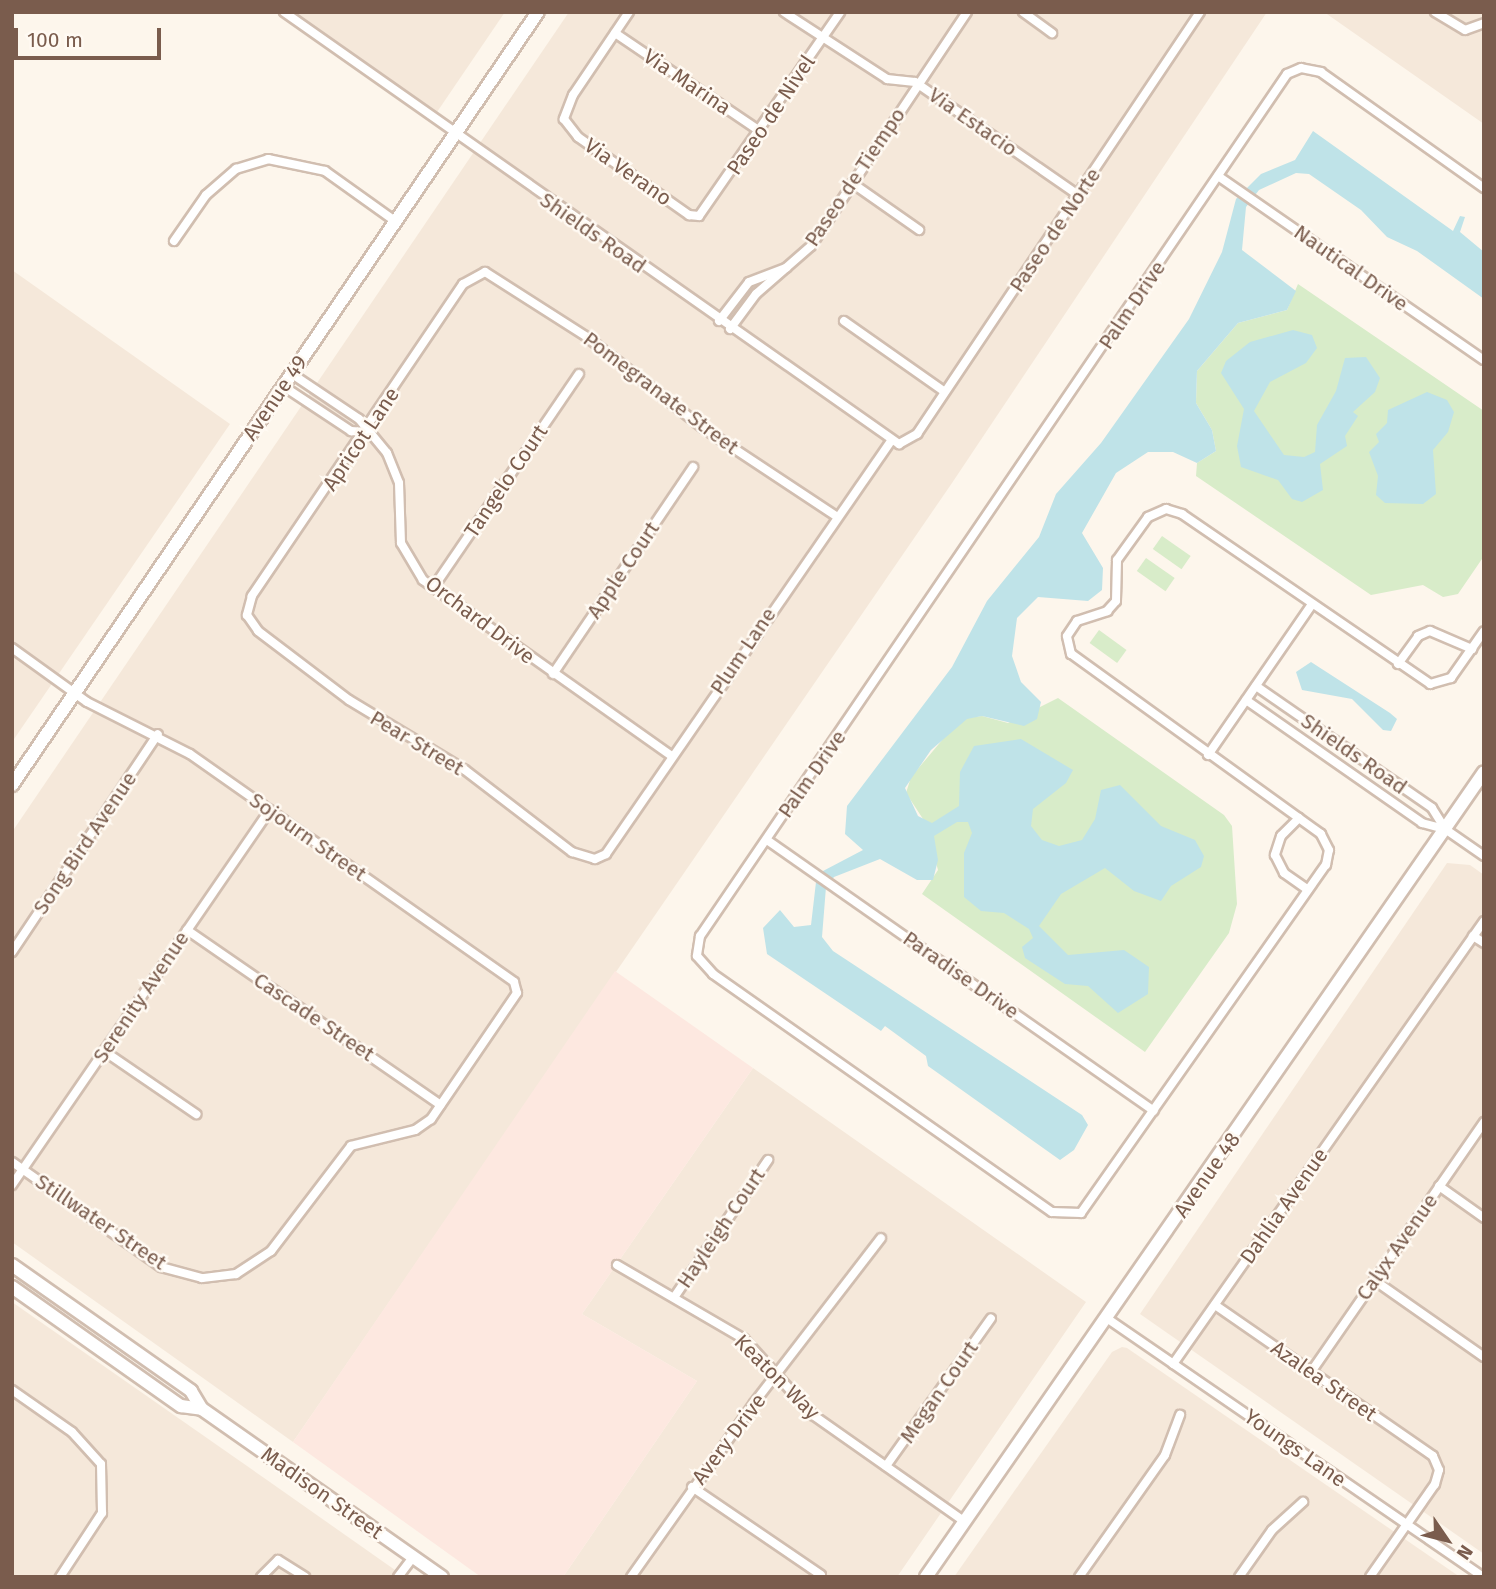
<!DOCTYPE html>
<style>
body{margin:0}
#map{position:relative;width:1496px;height:1589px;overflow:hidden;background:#fdf6ec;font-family:"Fira Sans",sans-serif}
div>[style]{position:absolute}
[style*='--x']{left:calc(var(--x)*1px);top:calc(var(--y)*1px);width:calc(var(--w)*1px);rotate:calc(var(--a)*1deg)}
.residential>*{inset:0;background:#f5e8da}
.commercial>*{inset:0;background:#fde8e0}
.green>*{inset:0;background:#d8ecc9;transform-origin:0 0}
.water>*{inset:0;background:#bfe3e8}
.roads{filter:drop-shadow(2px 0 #d1beb0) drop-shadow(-2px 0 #d1beb0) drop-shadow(0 2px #d1beb0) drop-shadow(0 -2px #d1beb0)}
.street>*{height:8px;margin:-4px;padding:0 4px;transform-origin:4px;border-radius:4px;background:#fff}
.secondary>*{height:12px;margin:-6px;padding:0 6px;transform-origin:6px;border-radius:6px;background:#fff}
span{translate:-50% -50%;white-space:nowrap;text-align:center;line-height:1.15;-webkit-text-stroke:5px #fffaf3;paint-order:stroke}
.street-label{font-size:21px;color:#7a5c4d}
.frame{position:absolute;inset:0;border:14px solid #7a5c4d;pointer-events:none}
.north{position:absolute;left:1412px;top:1505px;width:70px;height:70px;-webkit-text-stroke:5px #fffaf3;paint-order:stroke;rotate:125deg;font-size:19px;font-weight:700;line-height:28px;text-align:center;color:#7a5c4d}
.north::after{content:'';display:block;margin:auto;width:24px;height:32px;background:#7a5c4d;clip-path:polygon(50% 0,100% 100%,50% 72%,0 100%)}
.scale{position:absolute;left:14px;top:28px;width:147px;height:32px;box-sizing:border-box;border:4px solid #7a5c4d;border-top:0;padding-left:9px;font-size:21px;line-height:24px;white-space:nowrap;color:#7a5c4d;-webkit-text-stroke:5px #fffaf3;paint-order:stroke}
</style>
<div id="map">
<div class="residential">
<i style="clip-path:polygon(290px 12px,505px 12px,435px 115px)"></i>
<i style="clip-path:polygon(569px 12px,1267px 12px,952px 483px,293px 1442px,12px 1242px,12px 832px)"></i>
<i style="clip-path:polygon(1324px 12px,1484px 12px,1484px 124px)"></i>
<i style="clip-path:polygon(12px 270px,230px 424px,12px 742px)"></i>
<i style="clip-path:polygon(1447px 863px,1470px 865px,1484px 875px,1484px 1554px,1140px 1314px)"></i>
<i style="clip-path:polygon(753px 1068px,1086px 1302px,897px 1577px,563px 1577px,697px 1381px,582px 1314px)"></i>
<i style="clip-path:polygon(12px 1302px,267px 1480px,405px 1577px,12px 1577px)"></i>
<i style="clip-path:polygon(1122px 1347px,1127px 1348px,1460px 1577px,954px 1577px,1112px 1352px)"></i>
</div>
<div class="commercial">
<i style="clip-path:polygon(615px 971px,753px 1068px,582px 1314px,697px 1381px,563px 1577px,481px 1577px,293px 1442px)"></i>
</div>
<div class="green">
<i style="clip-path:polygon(1298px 284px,1484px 411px,1484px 556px,1458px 594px,1443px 597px,1423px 585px,1371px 595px,1196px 476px,1197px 463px,1216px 451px,1212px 430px,1196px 403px,1197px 371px,1238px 323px,1287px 310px)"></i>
<i style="left:1162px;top:536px;width:35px;height:16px;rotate:35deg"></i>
<i style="left:1146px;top:558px;width:35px;height:16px;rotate:35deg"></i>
<i style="left:1099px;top:630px;width:34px;height:16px;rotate:36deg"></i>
<i style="clip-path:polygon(1058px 698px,1224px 815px,1232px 826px,1237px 904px,1229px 933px,1145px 1052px,922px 894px,938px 870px,925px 822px,906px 793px,911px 777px,954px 726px,967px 718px,982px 716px,1008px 723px)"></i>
</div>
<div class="water">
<i style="clip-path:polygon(1313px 131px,1453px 231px,1460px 216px,1465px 217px,1460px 232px,1484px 252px,1484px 299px,1417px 251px,1387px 237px,1361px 210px,1309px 174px,1296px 173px,1259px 190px,1246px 207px,1242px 250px,1296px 291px,1287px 310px,1238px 323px,1197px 371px,1196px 403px,1212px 430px,1216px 451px,1197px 463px,1173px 452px,1148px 452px,1116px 473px,1082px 533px,1103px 568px,1102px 590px,1088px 601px,1038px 597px,1017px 618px,1012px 656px,1021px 682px,1041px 702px,1037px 719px,1024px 726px,982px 716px,967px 719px,931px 750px,905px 788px,918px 816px,932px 823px,959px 806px,960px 772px,974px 746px,1021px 739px,1073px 770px,1066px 783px,1033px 809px,1031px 826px,1042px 840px,1059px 846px,1082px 840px,1095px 819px,1101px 790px,1120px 785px,1161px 826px,1195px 840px,1204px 856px,1201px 867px,1171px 886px,1161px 901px,1134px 891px,1105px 868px,1061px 894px,1039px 926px,1068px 955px,1124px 950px,1149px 967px,1148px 994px,1118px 1013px,1088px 986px,1065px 984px,1025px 958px,1022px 947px,1033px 938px,1029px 929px,1004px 913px,981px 911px,964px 897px,964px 853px,972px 833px,968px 822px,957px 822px,934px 836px,938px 860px,933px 880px,917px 880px,880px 859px,834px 877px,826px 887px,822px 937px,833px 951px,1082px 1115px,1088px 1125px,1074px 1150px,1060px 1160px,928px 1066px,926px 1056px,885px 1026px,881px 1031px,767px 954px,763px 928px,780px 910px,794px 927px,811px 925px,816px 882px,823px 871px,863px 850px,845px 834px,847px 806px,952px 667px,987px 601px,1039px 537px,1056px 494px,1101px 443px,1189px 319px,1222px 252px,1236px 199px,1261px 174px,1295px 160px)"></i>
<i style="clip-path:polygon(1293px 330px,1312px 335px,1317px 348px,1306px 363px,1270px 382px,1254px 411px,1284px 455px,1304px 457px,1315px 452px,1317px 425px,1336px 391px,1345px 358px,1366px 357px,1380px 378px,1375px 392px,1353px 412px,1358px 416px,1345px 436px,1347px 446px,1320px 464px,1323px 490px,1302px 502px,1292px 499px,1278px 480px,1241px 467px,1237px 446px,1244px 409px,1221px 373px,1226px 361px,1250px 342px)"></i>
<i style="clip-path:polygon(1427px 392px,1447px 400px,1454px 412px,1448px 432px,1433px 450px,1436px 494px,1423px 504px,1385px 503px,1376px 495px,1378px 476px,1369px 452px,1379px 442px,1376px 434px,1387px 423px,1388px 410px)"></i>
<i style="clip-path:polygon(1311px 662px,1390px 713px,1397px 719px,1391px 731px,1383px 730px,1352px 699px,1302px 690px,1296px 672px)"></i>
</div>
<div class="roads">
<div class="street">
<i style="--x:284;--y:12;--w:752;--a:35.09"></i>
<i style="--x:899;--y:444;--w:21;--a:-29"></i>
<i style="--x:917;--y:434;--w:508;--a:-56.15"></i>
<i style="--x:629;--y:12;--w:100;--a:124"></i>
<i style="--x:573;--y:95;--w:26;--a:111"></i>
<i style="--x:564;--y:119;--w:23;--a:52"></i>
<i style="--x:578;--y:137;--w:136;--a:35.1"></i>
<i style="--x:689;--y:215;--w:10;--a:6"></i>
<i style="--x:699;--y:216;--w:248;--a:-55.3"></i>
<i style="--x:784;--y:12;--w:123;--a:33"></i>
<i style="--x:887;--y:79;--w:28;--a:6"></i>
<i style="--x:915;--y:82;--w:198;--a:34.7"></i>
<i style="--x:1023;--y:12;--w:36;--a:36"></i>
<i style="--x:1435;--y:12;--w:35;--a:31"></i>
<i style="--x:1465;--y:30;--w:20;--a:-20"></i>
<i style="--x:615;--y:33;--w:175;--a:34.1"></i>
<i style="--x:1218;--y:176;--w:323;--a:34.7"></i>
<i style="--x:852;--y:183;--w:82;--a:35"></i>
<i style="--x:1484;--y:188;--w:200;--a:-144.6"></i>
<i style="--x:1321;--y:72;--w:20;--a:-169"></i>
<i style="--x:1301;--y:68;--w:15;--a:157"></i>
<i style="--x:1287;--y:74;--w:1043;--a:124.25"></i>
<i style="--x:700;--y:936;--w:20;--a:99"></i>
<i style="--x:697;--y:956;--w:24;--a:48"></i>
<i style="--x:713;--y:974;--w:414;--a:35.1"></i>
<i style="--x:1052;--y:1212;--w:29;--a:2"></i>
<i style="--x:1081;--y:1213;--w:426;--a:-54.9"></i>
<i style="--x:1326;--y:865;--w:15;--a:-79"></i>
<i style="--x:1329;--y:850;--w:18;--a:-117"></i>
<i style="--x:1321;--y:834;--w:308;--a:-144.2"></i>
<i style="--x:1071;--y:654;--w:18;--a:-103"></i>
<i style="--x:1067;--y:636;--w:18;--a:-56"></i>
<i style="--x:1077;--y:621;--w:32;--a:-18"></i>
<i style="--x:1107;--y:611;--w:13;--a:-48"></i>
<i style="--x:1116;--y:601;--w:41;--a:-88.6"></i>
<i style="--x:1117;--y:560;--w:53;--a:-54.2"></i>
<i style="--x:1148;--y:517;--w:20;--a:-24"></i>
<i style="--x:1166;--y:509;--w:17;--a:17"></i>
<i style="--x:1182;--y:514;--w:301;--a:34.4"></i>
<i style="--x:1430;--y:684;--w:22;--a:-16"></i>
<i style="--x:1451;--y:678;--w:57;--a:-54.9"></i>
<i style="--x:174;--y:241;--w:56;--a:-55.2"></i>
<i style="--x:206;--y:195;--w:40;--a:-41"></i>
<i style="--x:236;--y:169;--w:34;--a:-17"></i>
<i style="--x:268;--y:159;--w:58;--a:11.9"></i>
<i style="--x:325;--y:171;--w:86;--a:35.5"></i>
<i style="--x:719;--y:321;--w:49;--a:-52.4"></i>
<i style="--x:749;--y:282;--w:40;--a:-21"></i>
<i style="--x:844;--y:321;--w:123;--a:35.1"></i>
<i style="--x:730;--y:329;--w:44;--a:-53.4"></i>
<i style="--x:756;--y:294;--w:73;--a:-41.1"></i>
<i style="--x:811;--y:246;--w:281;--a:-56.3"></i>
<i style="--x:292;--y:374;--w:81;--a:33.9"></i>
<i style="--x:359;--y:419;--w:44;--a:50.5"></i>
<i style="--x:387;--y:453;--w:32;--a:68"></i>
<i style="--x:399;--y:483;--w:60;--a:88.1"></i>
<i style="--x:401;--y:543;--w:43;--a:59.3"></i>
<i style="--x:423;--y:580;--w:305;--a:35.3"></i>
<i style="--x:283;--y:386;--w:82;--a:33.5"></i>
<i style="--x:351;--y:431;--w:15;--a:4"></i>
<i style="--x:836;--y:516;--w:159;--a:-146.5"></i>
<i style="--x:703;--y:428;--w:147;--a:-141.9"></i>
<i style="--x:587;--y:337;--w:121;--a:-147.5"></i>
<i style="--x:485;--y:272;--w:25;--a:151"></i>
<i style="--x:463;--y:284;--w:377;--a:124.1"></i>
<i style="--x:252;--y:596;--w:20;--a:105"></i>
<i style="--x:247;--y:615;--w:19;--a:55"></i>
<i style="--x:258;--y:631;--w:114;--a:37.2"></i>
<i style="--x:349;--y:700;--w:135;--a:31.1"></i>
<i style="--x:465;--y:770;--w:135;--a:37.5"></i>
<i style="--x:572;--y:852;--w:24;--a:17"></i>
<i style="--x:595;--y:859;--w:12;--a:-24"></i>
<i style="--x:606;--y:854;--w:502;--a:-55.39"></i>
<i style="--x:433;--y:588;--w:259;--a:-55.7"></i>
<i style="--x:12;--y:648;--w:92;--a:35.8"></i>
<i style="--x:87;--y:702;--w:115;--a:26.8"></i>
<i style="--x:190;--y:754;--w:396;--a:35.1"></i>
<i style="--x:514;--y:982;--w:11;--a:75"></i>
<i style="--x:517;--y:993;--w:153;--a:124.3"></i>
<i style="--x:431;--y:1119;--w:19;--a:145"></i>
<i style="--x:415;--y:1130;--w:66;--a:166"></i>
<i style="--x:351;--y:1146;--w:132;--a:127.3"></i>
<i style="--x:271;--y:1251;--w:42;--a:146.7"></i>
<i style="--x:236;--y:1274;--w:34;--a:173"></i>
<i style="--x:202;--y:1278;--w:42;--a:-165"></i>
<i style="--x:161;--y:1267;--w:182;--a:-144.8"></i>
<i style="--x:1398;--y:664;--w:34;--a:-54"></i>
<i style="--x:1418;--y:636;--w:13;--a:-23"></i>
<i style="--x:1430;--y:631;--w:46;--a:23.2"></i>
<i style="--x:553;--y:674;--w:250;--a:-55.9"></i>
<i style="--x:1256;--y:686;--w:214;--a:34.7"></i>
<i style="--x:1432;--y:808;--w:25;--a:58"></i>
<i style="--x:1246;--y:700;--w:215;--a:34.9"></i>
<i style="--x:1422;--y:823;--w:24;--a:15"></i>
<i style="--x:1445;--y:829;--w:47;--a:34.7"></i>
<i style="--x:1208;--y:755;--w:183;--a:-55.4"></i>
<i style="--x:1299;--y:818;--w:25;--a:135"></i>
<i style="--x:1281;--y:836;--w:20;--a:108"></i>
<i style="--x:1275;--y:855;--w:20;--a:63"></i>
<i style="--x:1284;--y:873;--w:29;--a:35"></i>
<i style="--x:767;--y:840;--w:472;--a:35"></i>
<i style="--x:187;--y:930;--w:308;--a:34.6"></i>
<i style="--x:1473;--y:936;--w:13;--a:32"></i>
<i style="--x:12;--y:952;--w:262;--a:-56.2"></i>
<i style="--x:104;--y:1051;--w:112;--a:34.4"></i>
<i style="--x:12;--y:1185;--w:455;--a:-55.5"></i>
<i style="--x:1439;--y:1186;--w:55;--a:35.4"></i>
<i style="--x:617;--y:1265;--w:147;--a:30.2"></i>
<i style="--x:744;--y:1339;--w:103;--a:47.8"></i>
<i style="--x:813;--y:1415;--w:186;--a:35.1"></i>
<i style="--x:1374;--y:1280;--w:134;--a:35"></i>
<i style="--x:675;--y:1296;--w:165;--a:-55.6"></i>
<i style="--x:1215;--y:1305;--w:265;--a:34.7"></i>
<i style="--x:1433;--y:1456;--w:15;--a:67"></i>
<i style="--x:1439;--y:1470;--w:15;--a:106"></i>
<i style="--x:1435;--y:1484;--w:113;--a:125"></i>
<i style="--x:1108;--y:1319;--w:455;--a:34.5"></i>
<i style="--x:1173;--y:1364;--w:541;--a:-54.93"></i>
<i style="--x:1311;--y:1372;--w:304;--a:-55.3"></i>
<i style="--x:12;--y:1390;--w:73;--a:35"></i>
<i style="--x:72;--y:1432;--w:43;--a:47.8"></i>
<i style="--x:101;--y:1464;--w:49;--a:88.8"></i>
<i style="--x:102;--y:1513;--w:77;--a:123.3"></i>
<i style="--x:886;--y:1466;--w:181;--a:-54.6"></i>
<i style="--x:692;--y:1487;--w:156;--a:34.3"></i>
<i style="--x:261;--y:1577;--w:24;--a:-45"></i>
<i style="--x:278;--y:1560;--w:32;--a:32"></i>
<i style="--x:398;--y:1577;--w:25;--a:-53"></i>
<i style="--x:631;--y:1577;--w:213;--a:-54.7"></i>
<i style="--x:754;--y:1403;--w:208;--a:-52.4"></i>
<i style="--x:1079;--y:1577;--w:149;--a:-54.8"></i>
<i style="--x:1165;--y:1455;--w:43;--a:-69.4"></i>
<i style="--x:1239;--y:1577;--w:57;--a:-54.9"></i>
<i style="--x:1272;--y:1530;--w:42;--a:-42.1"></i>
</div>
<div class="secondary">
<i style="--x:12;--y:785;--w:935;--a:-55.77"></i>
<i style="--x:12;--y:1265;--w:219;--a:35.1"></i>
<i style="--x:191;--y:1391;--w:21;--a:59"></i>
<i style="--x:202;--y:1409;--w:293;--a:35"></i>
<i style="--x:12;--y:1287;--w:207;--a:35.2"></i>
<i style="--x:181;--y:1406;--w:21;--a:8"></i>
<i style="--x:926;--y:1577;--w:979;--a:-55.27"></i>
</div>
</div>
<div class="street-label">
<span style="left:687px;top:82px;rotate:34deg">Via Marina</span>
<span style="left:771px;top:115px;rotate:-56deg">Paseo de Nivel</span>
<span style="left:973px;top:122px;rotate:35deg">Via Estacio</span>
<span style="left:628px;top:172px;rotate:35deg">Via Verano</span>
<span style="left:855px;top:177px;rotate:-56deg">Paseo de Tiempo</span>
<span style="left:1055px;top:230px;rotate:-56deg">Paseo de Norte</span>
<span style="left:593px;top:233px;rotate:35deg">Shields Road</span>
<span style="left:1351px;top:268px;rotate:35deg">Nautical Drive</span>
<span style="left:1132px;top:305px;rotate:-56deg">Palm Drive</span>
<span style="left:661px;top:393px;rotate:37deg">Pomegranate Street</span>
<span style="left:275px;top:398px;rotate:-56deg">Avenue 49</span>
<span style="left:361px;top:439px;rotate:-56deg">Apricot Lane</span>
<span style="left:506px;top:481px;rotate:-56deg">Tangelo Court</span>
<span style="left:623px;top:570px;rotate:-56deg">Apple Court</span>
<span style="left:480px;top:620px;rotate:37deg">Orchard Drive</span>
<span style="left:743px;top:651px;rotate:-56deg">Plum Lane</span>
<span style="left:417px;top:743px;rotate:31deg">Pear Street</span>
<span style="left:1354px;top:754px;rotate:35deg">Shields Road</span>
<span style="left:812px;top:774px;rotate:-55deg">Palm Drive</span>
<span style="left:308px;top:837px;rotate:35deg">Sojourn Street</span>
<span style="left:85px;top:843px;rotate:-56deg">Song Bird Avenue</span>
<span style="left:961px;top:975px;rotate:35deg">Paradise Drive</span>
<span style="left:141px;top:997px;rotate:-56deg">Serenity Avenue</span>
<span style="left:314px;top:1017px;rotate:34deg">Cascade Street</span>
<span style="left:1207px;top:1175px;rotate:-55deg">Avenue 48</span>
<span style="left:1284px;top:1206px;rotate:-55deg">Dahlia Avenue</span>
<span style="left:101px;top:1222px;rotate:34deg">Stillwater Street</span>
<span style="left:721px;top:1228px;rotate:-56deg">Hayleigh Court</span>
<span style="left:1397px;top:1247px;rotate:-55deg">Calyx Avenue</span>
<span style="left:777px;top:1377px;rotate:45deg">Keaton Way</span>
<span style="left:1324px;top:1381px;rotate:35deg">Azalea Street</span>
<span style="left:939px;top:1392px;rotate:-55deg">Megan Court</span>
<span style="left:729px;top:1439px;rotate:-53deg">Avery Drive</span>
<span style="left:1295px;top:1448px;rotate:35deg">Youngs Lane</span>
<span style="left:322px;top:1493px;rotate:35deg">Madison Street</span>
</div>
<div class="frame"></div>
<div class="north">N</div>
<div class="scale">100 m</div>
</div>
